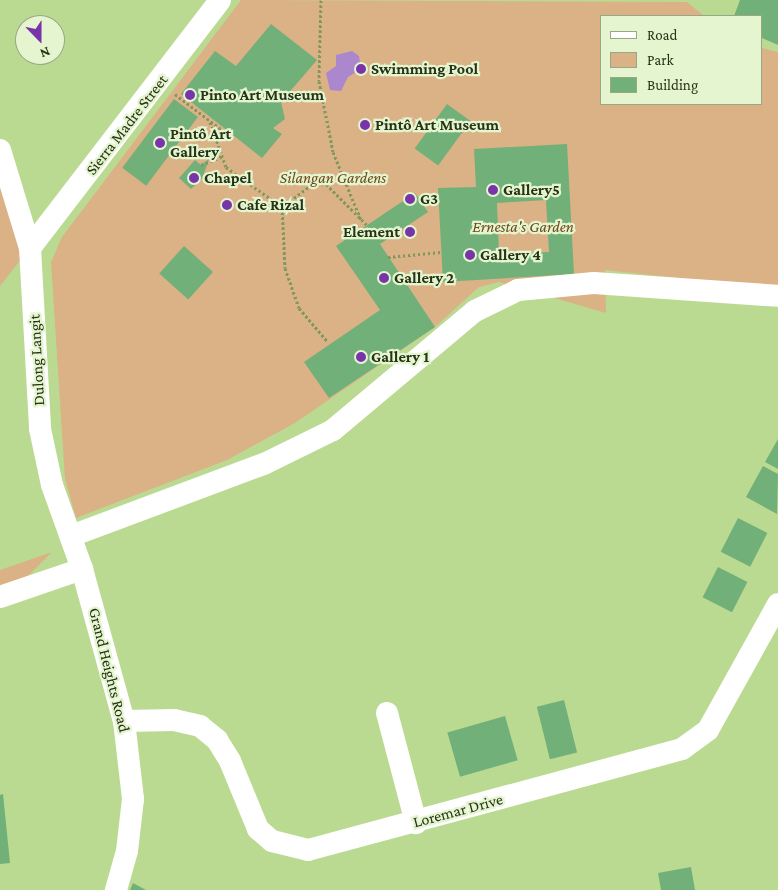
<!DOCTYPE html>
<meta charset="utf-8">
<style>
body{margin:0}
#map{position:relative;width:778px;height:890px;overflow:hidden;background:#bbda91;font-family:"Crimson Pro",serif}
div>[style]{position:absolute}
.green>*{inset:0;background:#dbb186}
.water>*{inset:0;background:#ab88cd}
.building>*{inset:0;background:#72b079;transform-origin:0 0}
.path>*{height:3px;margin-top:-1.5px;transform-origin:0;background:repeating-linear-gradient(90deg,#809860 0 2.5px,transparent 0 5px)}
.street>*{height:22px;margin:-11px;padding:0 11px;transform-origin:11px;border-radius:11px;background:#fff}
.dots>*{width:14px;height:14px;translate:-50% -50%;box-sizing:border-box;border:2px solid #e4f5d0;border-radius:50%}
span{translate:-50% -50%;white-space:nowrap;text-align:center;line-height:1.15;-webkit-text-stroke:4.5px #e4f5d0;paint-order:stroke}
.poi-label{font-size:16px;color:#273316;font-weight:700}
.left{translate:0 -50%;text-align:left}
.right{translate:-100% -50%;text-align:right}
.street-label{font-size:16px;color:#273316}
.park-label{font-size:16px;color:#6e4718;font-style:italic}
.legend{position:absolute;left:600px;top:15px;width:162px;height:90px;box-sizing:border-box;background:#e4f5d0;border:1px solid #98a786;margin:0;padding:6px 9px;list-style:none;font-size:15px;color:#273316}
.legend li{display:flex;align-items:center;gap:10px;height:25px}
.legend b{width:25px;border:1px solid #98a786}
.north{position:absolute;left:15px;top:15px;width:50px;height:50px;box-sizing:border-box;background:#e4f5d0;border:1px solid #98a786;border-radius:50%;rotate:158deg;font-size:14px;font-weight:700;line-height:20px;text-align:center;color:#273316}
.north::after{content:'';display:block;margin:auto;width:18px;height:22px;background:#7835a9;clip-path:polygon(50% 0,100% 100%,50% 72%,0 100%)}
</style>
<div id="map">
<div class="green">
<i style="clip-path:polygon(241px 0,687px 2px,704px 16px,602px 16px,602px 104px,762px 104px,762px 48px,778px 52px,778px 289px,605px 270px,606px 313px,499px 282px,479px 287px,435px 327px,295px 423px,227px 460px,76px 518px,65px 479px,51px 262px,62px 237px)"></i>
<i style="clip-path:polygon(0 150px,30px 248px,0 286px)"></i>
<i style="clip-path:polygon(52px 552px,11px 593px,0 598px,0 570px)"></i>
</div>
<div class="water">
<i style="clip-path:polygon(352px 51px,359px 56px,361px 69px,348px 77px,341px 91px,330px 90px,326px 73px,336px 66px,336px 55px)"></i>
</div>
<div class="building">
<i style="clip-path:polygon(740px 0,778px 0,778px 45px,762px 38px,762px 16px,734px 16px)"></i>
<i style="clip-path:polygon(271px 24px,317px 60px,281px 102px,285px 119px,273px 128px,282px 134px,262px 158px,181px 94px,215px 51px,236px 66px)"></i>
<i style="left:174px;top:99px;width:30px;height:86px;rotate:37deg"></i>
<i style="left:447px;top:104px;width:29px;height:55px;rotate:36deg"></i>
<i style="clip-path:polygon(evenodd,567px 144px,574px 274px,443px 282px,438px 188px,476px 187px,474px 149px,567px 144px,546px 200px,549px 252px,499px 254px,497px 203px,546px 200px)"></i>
<i style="clip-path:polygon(209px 159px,202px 179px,191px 189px,179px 178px,195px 160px,201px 165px)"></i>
<i style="clip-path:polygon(415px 193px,428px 212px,380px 244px,435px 327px,329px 398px,304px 362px,380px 310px,336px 246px)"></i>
<i style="left:184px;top:246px;width:39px;height:37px;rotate:42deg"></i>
<i style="clip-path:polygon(778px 439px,778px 469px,765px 462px)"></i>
<i style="clip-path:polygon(763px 466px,778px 474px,777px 514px,746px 497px)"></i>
<i style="left:738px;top:518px;width:33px;height:38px;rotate:27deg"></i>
<i style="left:718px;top:567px;width:33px;height:34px;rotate:27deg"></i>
<i style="left:564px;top:700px;width:54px;height:28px;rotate:76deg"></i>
<i style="left:505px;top:716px;width:46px;height:60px;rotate:74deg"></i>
<i style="clip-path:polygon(3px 794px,10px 863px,0 864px,0 795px)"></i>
<i style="clip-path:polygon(691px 867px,695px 890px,661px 890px,658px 873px)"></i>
<i style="clip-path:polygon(133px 883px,146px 890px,130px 890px)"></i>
</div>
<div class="path">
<i style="left:321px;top:0;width:81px;rotate:91.4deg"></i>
<i style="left:319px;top:81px;width:72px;rotate:78.8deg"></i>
<i style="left:333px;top:152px;width:74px;rotate:67.6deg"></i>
<i style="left:175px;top:94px;width:69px;rotate:37.4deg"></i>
<i style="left:210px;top:122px;width:48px;rotate:70.4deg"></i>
<i style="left:226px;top:167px;width:69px;rotate:35.5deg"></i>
<i style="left:282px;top:207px;width:61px;rotate:87.2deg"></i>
<i style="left:285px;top:268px;width:42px;rotate:70.7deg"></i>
<i style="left:299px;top:308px;width:43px;rotate:49.7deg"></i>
<i style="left:201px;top:165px;width:22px;rotate:-22deg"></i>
<i style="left:282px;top:207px;width:36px;rotate:-37deg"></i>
<i style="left:311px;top:185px;width:15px;rotate:-4deg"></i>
<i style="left:326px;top:184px;width:58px;rotate:45deg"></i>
<i style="left:388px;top:257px;width:53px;rotate:-5.4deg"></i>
</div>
<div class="street">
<i style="left:0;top:150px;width:102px;rotate:73deg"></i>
<i style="left:30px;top:248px;width:181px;rotate:86.8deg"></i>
<i style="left:40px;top:429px;width:57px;rotate:77.9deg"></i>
<i style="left:52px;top:485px;width:89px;rotate:70.3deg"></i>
<i style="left:82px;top:569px;width:158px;rotate:74.6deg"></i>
<i style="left:124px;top:721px;width:79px;rotate:83.4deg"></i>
<i style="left:133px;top:799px;width:52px;rotate:96.6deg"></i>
<i style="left:127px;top:851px;width:41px;rotate:105.8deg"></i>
<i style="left:30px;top:248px;width:312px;rotate:-52.5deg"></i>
<i style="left:71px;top:536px;width:206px;rotate:-20.5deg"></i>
<i style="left:264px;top:464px;width:77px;rotate:-26.2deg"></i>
<i style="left:333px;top:430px;width:185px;rotate:-40deg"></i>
<i style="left:475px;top:311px;width:48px;rotate:-26deg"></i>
<i style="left:518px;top:290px;width:76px;rotate:-5.3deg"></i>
<i style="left:594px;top:283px;width:184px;rotate:4deg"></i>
<i style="left:0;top:597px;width:87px;rotate:-18.9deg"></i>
<i style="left:387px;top:713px;width:114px;rotate:75.2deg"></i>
<i style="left:124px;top:721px;width:50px;rotate:-1.1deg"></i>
<i style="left:174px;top:720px;width:27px;rotate:13deg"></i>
<i style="left:200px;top:726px;width:22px;rotate:39deg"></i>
<i style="left:217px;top:740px;width:25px;rotate:58deg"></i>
<i style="left:230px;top:761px;width:74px;rotate:67.6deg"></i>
<i style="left:258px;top:829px;width:18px;rotate:41deg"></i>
<i style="left:272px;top:841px;width:37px;rotate:14deg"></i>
<i style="left:308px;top:850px;width:387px;rotate:-15.1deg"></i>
<i style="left:682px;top:749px;width:32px;rotate:-36deg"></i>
<i style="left:708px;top:730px;width:144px;rotate:-60.9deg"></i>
</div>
<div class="dots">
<i style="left:361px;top:69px;background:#7835a9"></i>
<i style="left:190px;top:95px;background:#7835a9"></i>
<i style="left:365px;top:125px;background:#7835a9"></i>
<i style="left:160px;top:143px;background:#7835a9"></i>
<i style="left:194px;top:178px;background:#7835a9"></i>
<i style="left:493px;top:190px;background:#7835a9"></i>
<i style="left:410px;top:199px;background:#7835a9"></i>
<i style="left:227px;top:205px;background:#7835a9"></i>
<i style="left:410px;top:232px;background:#7835a9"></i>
<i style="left:470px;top:255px;background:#7835a9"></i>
<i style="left:384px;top:278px;background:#7835a9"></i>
<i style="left:361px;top:357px;background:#7835a9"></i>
</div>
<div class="poi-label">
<span class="left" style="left:371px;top:69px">Swimming Pool</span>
<span class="left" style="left:200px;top:95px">Pinto Art Museum</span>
<span class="left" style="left:375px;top:125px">Pintô Art Museum</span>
<span class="left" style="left:170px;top:143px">Pintô Art<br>Gallery</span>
<span class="left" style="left:204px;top:178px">Chapel</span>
<span class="left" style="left:503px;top:190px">Gallery5</span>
<span class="left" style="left:420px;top:199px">G3</span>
<span class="left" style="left:237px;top:205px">Cafe Rizal</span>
<span class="right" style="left:400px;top:232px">Element</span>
<span class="left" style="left:480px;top:255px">Gallery 4</span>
<span class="left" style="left:394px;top:278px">Gallery 2</span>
<span class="left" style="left:371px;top:357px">Gallery 1</span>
</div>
<div class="street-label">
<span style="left:127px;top:125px;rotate:-52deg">Sierra Madre Street</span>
<span style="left:37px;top:360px;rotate:-93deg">Dulong Langit</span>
<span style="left:109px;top:670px;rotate:76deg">Grand Heights Road</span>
<span style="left:458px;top:811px;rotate:-15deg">Loremar Drive</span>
</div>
<div class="park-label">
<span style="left:333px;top:178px">Silangan Gardens</span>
<span style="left:523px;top:227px">Ernesta's Garden</span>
</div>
<ul class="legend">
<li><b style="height:6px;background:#fff"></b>Road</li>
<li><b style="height:14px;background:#dbb186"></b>Park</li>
<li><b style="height:14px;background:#72b079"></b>Building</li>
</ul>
<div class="north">N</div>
</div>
